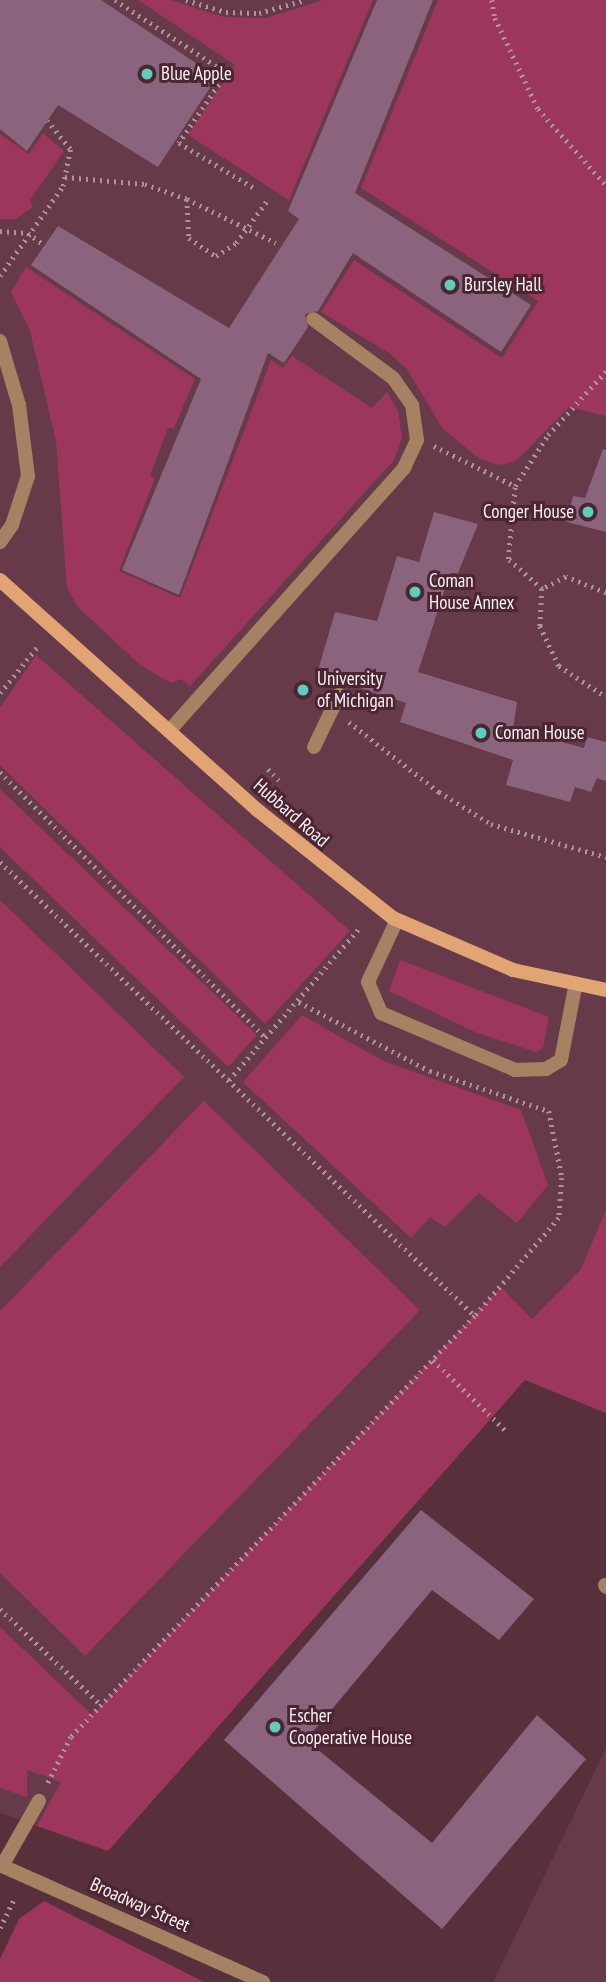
<!DOCTYPE html>
<style>
body{margin:0}
#map{position:relative;width:606px;height:1982px;overflow:hidden;background:#57303c;font-family:"PT Sans Narrow",sans-serif}
div>[style]{position:absolute}
.built>*{inset:0;background:#663a48}
.green>*{inset:0;background:#9d365d}
.building>*{inset:0;background:#89647c}
.path>*{height:4.5px;margin-top:-2.25px;transform-origin:0;background:repeating-linear-gradient(90deg,#ac949b 0 2px,transparent 0 7px)}
.lane>*{height:14px;margin:-7px;padding:0 7px;transform-origin:7px;border-radius:7px;background:#a68162}
.street>*{height:14px;margin:-7px;padding:0 7px;transform-origin:7px;border-radius:7px;background:#a68162}
.secondary>*{height:14px;margin:-7px;padding:0 7px;transform-origin:7px;border-radius:7px;background:#e1a574}
.dots>*{width:19px;height:19px;translate:-50% -50%;box-sizing:border-box;border:4px solid #4b2632;border-radius:50%}
span{translate:-50% -50%;white-space:nowrap;text-align:center;line-height:1.15;-webkit-text-stroke:6px #4b2632;paint-order:stroke}
.poi-label{font-size:19px;color:#fcf1f4}
.left{translate:0 -50%;text-align:left}
.right{translate:-100% -50%;text-align:right}
.street-label{font-size:19px;color:#fcf1f4}
</style>
<div id="map">
<div class="built">
<i style="clip-path:polygon(0 0,606px 0,606px 1413px,525px 1380px,108px 1851px,0 1813px)"></i>
<i style="clip-path:polygon(606px 1748px,606px 1982px,493px 1982px)"></i>
</div>
<div class="green">
<i style="clip-path:polygon(138px 0,171px 0,224px 17px,266px 18px,323px 0,373px 0,289px 200px,188px 135px,235px 65px)"></i>
<i style="clip-path:polygon(438px 0,606px 0,606px 416px,569px 407px,516px 461px,499px 465px,480px 459px,443px 429px,407px 369px,389px 353px,321px 312px,354px 260px,502px 358px,538px 301px,361px 188px)"></i>
<i style="clip-path:polygon(43px 133px,64px 151px,30px 200px,33px 207px,15px 219px,0 219px,0 134px,29px 154px)"></i>
<i style="clip-path:polygon(26px 267px,195px 379px,174px 428px,168px 428px,150px 476px,155px 478px,119px 571px,180px 598px,271px 360px,283px 368px,292px 356px,372px 408px,387px 392px,398px 411px,402px 438px,394px 460px,190px 686px,181px 679px,171px 683px,140px 665px,78px 607px,67px 588px,56px 441px,30px 331px,11px 292px)"></i>
<i style="clip-path:polygon(36px 655px,350px 931px,265px 1024px,0 765px,0 708px)"></i>
<i style="clip-path:polygon(0 789px,257px 1035px,228px 1067px,0 847px)"></i>
<i style="clip-path:polygon(0 900px,184px 1077px,0 1267px)"></i>
<i style="clip-path:polygon(400px 960px,549px 1017px,543px 1048px,536px 1052px,475px 1032px,389px 991px)"></i>
<i style="clip-path:polygon(302px 1015px,383px 1061px,521px 1110px,548px 1185px,517px 1223px,479px 1193px,445px 1227px,430px 1217px,411px 1238px,243px 1082px)"></i>
<i style="clip-path:polygon(204px 1101px,420px 1310px,85px 1656px,0 1573px,0 1311px)"></i>
<i style="clip-path:polygon(606px 1210px,606px 1413px,525px 1380px,108px 1851px,37px 1826px,61px 1782px,27px 1770px,27px 1797px,0 1788px,0 1627px,92px 1715px,501px 1287px,532px 1319px,581px 1269px)"></i>
<i style="clip-path:polygon(44px 1901px,204px 1982px,0 1982px,0 1959px,19px 1919px)"></i>
</div>
<div class="building">
<i style="clip-path:polygon(0 0,101px 0,217px 77px,158px 167px,58px 105px,27px 151px,0 129px)"></i>
<i style="clip-path:polygon(377px 0,433px 0,355px 193px,531px 305px,501px 352px,353px 253px,318px 311px,305px 314px,308px 327px,284px 363px,268px 353px,179px 595px,122px 570px,201px 379px,31px 265px,58px 226px,229px 328px,299px 219px,288px 211px)"></i>
<i style="clip-path:polygon(603px 449px,606px 450px,606px 532px,567px 522px,573px 496px,585px 498px)"></i>
<i style="clip-path:polygon(434px 512px,478px 524px,458px 573px,450px 573px,418px 672px,517px 702px,513px 729px,584px 748px,587px 737px,606px 742px,606px 781px,597px 778px,591px 792px,575px 787px,570px 802px,506px 785px,513px 760px,400px 722px,406px 703px,317px 674px,335px 612px,377px 621px,397px 556px,419px 562px)"></i>
<i style="clip-path:polygon(421px 1510px,534px 1599px,499px 1640px,432px 1590px,306px 1740px,432px 1843px,537px 1715px,586px 1759px,442px 1929px,224px 1740px)"></i>
</div>
<div class="path">
<i style="left:115px;top:0;width:134px;rotate:33.1deg"></i>
<i style="left:227px;top:73px;width:85px;rotate:124.4deg"></i>
<i style="left:179px;top:143px;width:90px;rotate:30.9deg"></i>
<i style="left:186px;top:0;width:42px;rotate:16.7deg"></i>
<i style="left:226px;top:12px;width:33px;rotate:2deg"></i>
<i style="left:259px;top:13px;width:48px;rotate:-15.8deg"></i>
<i style="left:492px;top:0;width:18px;rotate:81deg"></i>
<i style="left:495px;top:18px;width:101px;rotate:64.7deg"></i>
<i style="left:538px;top:109px;width:102px;rotate:48.2deg"></i>
<i style="left:65px;top:177px;width:80px;rotate:5deg"></i>
<i style="left:145px;top:184px;width:45px;rotate:19.7deg"></i>
<i style="left:187px;top:199px;width:39px;rotate:87deg"></i>
<i style="left:189px;top:238px;width:32px;rotate:34deg"></i>
<i style="left:216px;top:256px;width:24px;rotate:-33deg"></i>
<i style="left:236px;top:243px;width:56px;rotate:-53.7deg"></i>
<i style="left:187px;top:199px;width:99px;rotate:26.3deg"></i>
<i style="left:0;top:231px;width:28px;rotate:4deg"></i>
<i style="left:28px;top:233px;width:21px;rotate:37deg"></i>
<i style="left:0;top:276px;width:110px;rotate:-55deg"></i>
<i style="left:63px;top:186px;width:38px;rotate:-79deg"></i>
<i style="left:70px;top:149px;width:36px;rotate:-129deg"></i>
<i style="left:434px;top:446px;width:90px;rotate:26.3deg"></i>
<i style="left:542px;top:589px;width:45px;rotate:-138.6deg"></i>
<i style="left:508px;top:559px;width:73px;rotate:-84.5deg"></i>
<i style="left:515px;top:486px;width:61px;rotate:-57.1deg"></i>
<i style="left:548px;top:435px;width:86px;rotate:-47.8deg"></i>
<i style="left:606px;top:593px;width:43px;rotate:-158.2deg"></i>
<i style="left:566px;top:577px;width:27px;rotate:153deg"></i>
<i style="left:542px;top:589px;width:37px;rotate:93deg"></i>
<i style="left:540px;top:626px;width:44px;rotate:64.6deg"></i>
<i style="left:559px;top:666px;width:56px;rotate:33.4deg"></i>
<i style="left:0;top:693px;width:60px;rotate:-51deg"></i>
<i style="left:349px;top:722px;width:114px;rotate:37.9deg"></i>
<i style="left:439px;top:792px;width:61px;rotate:31.6deg"></i>
<i style="left:491px;top:824px;width:120px;rotate:16deg"></i>
<i style="left:268px;top:769px;width:18px;rotate:45deg"></i>
<i style="left:0;top:772px;width:376px;rotate:45deg"></i>
<i style="left:0;top:862px;width:657px;rotate:43.71deg"></i>
<i style="left:475px;top:1316px;width:583px;rotate:133.82deg"></i>
<i style="left:71px;top:1737px;width:54px;rotate:116.6deg"></i>
<i style="left:299px;top:1002px;width:148px;rotate:27.8deg"></i>
<i style="left:430px;top:1071px;width:126px;rotate:18.6deg"></i>
<i style="left:549px;top:1111px;width:68px;rotate:79deg"></i>
<i style="left:562px;top:1178px;width:40px;rotate:94.3deg"></i>
<i style="left:559px;top:1218px;width:129px;rotate:130.6deg"></i>
<i style="left:229px;top:1080px;width:201px;rotate:-49.4deg"></i>
<i style="left:433px;top:1360px;width:102px;rotate:44.2deg"></i>
<i style="left:0;top:1609px;width:139px;rotate:43.5deg"></i>
<i style="left:0;top:1928px;width:30px;rotate:-64deg"></i>
</div>
<div class="lane">
<i style="left:0;top:341px;width:67px;rotate:73.5deg"></i>
<i style="left:19px;top:405px;width:72px;rotate:82.8deg"></i>
<i style="left:28px;top:476px;width:52px;rotate:108.1deg"></i>
<i style="left:12px;top:525px;width:21px;rotate:125deg"></i>
<i style="left:169px;top:731px;width:353px;rotate:-48.2deg"></i>
<i style="left:404px;top:468px;width:31px;rotate:-65deg"></i>
<i style="left:417px;top:440px;width:35px;rotate:-98deg"></i>
<i style="left:412px;top:405px;width:33px;rotate:-125deg"></i>
<i style="left:393px;top:378px;width:99px;rotate:-143.6deg"></i>
<i style="left:314px;top:747px;width:58px;rotate:-64.3deg"></i>
<i style="left:397px;top:920px;width:68px;rotate:115.1deg"></i>
<i style="left:368px;top:982px;width:34px;rotate:67deg"></i>
<i style="left:381px;top:1013px;width:146px;rotate:23deg"></i>
<i style="left:515px;top:1070px;width:31px;rotate:-2deg"></i>
<i style="left:546px;top:1069px;width:17px;rotate:-31deg"></i>
<i style="left:561px;top:1060px;width:74px;rotate:-79.1deg"></i>
<i style="left:2px;top:1866px;width:75px;rotate:-60.4deg"></i>
</div>
<div class="street">
<i style="left:605px;top:1585px;width:2px;rotate:63deg"></i>
<i style="left:0;top:1865px;width:288px;rotate:24deg"></i>
</div>
<div class="secondary">
<i style="left:0;top:580px;width:343px;rotate:41.8deg"></i>
<i style="left:256px;top:809px;width:175px;rotate:38.5deg"></i>
<i style="left:393px;top:918px;width:131px;rotate:23.4deg"></i>
<i style="left:513px;top:970px;width:95px;rotate:12.1deg"></i>
</div>
<div class="dots">
<i style="left:147px;top:74px;background:#5cceba"></i>
<i style="left:450px;top:285px;background:#5cceba"></i>
<i style="left:588px;top:512px;background:#5cceba"></i>
<i style="left:415px;top:592px;background:#5cceba"></i>
<i style="left:303px;top:690px;background:#5cceba"></i>
<i style="left:481px;top:733px;background:#5cceba"></i>
<i style="left:275px;top:1727px;background:#5cceba"></i>
</div>
<div class="poi-label">
<span class="left" style="left:161px;top:74px">Blue Apple</span>
<span class="left" style="left:464px;top:285px">Bursley Hall</span>
<span class="right" style="left:574px;top:512px">Conger House</span>
<span class="left" style="left:429px;top:592px">Coman<br>House Annex</span>
<span class="left" style="left:317px;top:690px">University<br>of Michigan</span>
<span class="left" style="left:495px;top:733px">Coman House</span>
<span class="left" style="left:289px;top:1727px">Escher<br>Cooperative House</span>
</div>
<div class="street-label">
<span style="left:291px;top:813px;rotate:41deg">Hubbard Road</span>
<span style="left:140px;top:1905px;rotate:24deg">Broadway Street</span>
</div>
</div>
